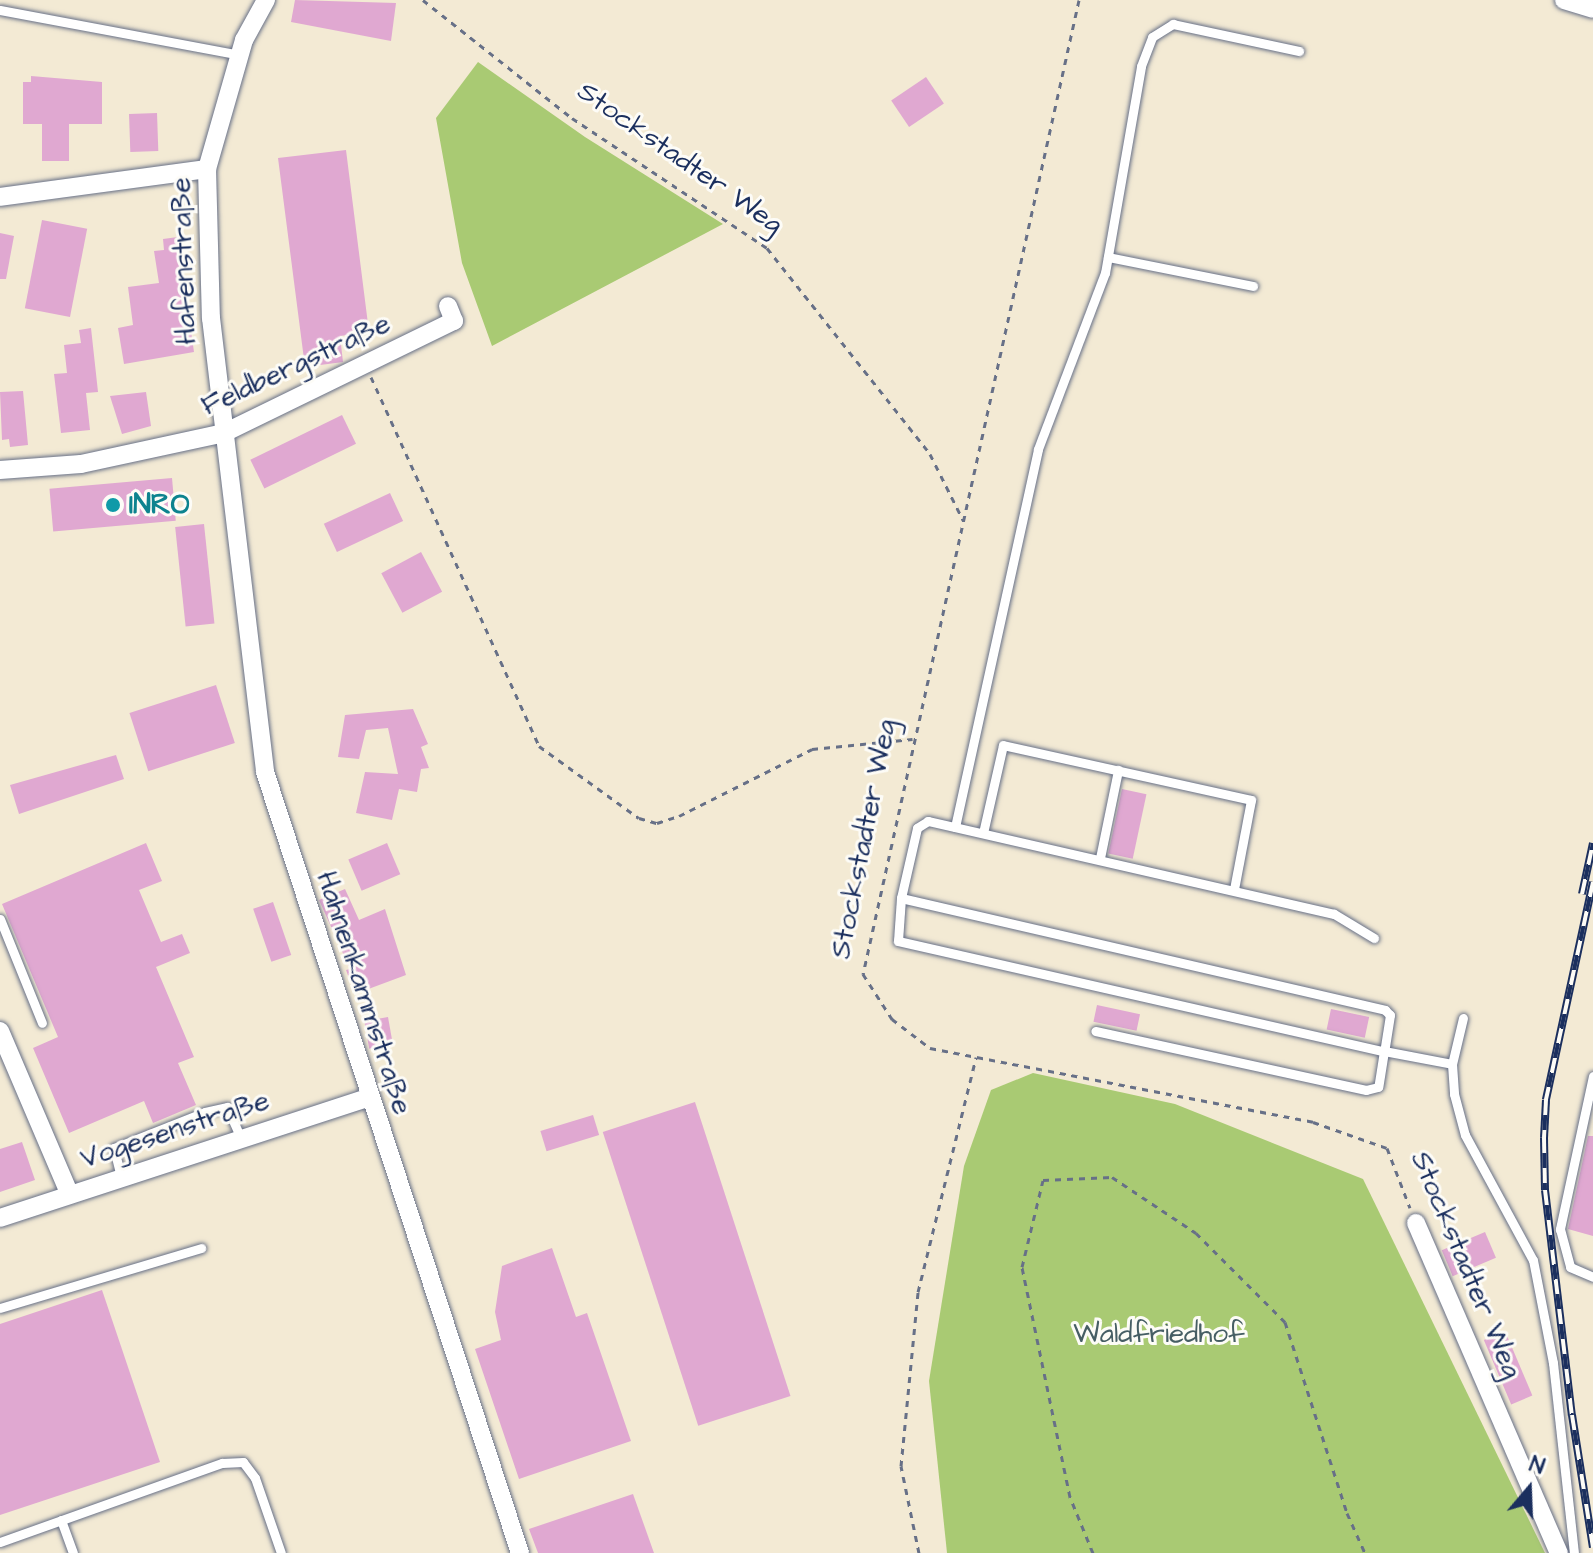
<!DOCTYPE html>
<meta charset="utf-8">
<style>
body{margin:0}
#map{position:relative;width:1593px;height:1553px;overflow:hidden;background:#f3ead4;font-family:"Architects Daughter",sans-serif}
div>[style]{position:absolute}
.green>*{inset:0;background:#a9ca73}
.building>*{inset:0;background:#e0a8d1;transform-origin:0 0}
.path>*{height:3px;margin-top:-1.5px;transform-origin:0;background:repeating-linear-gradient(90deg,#677087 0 6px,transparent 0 12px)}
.roads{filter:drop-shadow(0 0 2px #677087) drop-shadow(0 0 2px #677087)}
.lane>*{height:9px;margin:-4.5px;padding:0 4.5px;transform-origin:4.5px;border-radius:4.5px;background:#fff}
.street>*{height:18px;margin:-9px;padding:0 9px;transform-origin:9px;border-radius:9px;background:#fff}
.rail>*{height:8px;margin-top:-4px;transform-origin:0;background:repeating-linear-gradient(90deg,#fdfcf7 0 15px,#1b2f5e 0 30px);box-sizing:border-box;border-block:2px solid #1b2f5e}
.dots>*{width:22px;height:22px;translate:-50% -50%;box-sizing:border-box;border:4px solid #fdfcf7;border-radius:50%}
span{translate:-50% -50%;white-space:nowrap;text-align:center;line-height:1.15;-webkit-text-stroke:6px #fdfcf7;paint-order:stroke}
.street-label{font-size:28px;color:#1b2f5e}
.culture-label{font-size:28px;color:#0d838f;font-weight:700}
.left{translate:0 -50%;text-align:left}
.park-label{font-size:28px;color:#465e64}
.north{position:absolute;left:1489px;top:1449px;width:80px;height:80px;-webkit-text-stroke:6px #fdfcf7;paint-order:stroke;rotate:19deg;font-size:22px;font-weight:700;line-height:32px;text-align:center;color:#1b2f5e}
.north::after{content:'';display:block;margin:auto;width:28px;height:36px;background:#1b2f5e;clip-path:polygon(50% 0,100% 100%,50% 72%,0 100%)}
</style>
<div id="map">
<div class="green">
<i style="clip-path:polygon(478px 62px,585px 137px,723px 224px,492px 346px,462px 263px,436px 118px)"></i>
<i style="clip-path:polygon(1033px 1073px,1175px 1104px,1363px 1179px,1545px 1553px,947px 1553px,929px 1381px,964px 1166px,991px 1090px)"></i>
</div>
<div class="building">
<i style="clip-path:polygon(295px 0,396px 3px,391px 41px,291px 22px)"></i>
<i style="clip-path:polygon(31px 76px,102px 82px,102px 124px,69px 124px,69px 161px,42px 161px,42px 124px,23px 124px,23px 82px,31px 82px)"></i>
<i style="left:926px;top:77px;width:32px;height:42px;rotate:56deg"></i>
<i style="left:157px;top:113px;width:38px;height:28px;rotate:88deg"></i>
<i style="clip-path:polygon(346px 150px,369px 332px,340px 336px,343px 362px,305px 367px,278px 158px)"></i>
<i style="left:42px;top:220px;width:46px;height:90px;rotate:11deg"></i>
<i style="clip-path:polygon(0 233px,14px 236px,6px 279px,0 279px)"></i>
<i style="clip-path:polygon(178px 237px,194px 352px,124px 364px,118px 328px,133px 325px,128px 287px,159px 283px,154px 251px,164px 250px,163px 239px)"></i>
<i style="clip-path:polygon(91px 328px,98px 392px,86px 393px,90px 430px,61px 433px,54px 374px,67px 373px,64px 345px,81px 343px,79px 330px)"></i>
<i style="clip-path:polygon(23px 391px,28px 445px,10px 447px,9px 439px,2px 440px,0 392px)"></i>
<i style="clip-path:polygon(146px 392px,151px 426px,122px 434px,110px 396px)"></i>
<i style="left:342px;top:415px;width:32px;height:102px;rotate:64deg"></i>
<i style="left:172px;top:478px;width:43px;height:123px;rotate:85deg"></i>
<i style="left:390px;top:493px;width:31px;height:73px;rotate:65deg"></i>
<i style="left:204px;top:524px;width:100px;height:29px;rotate:84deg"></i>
<i style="left:421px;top:552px;width:45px;height:45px;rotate:62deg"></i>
<i style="left:216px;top:685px;width:61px;height:91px;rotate:72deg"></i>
<i style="clip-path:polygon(413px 709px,428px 744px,421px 747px,429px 768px,421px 769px,417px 792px,399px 789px,392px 820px,356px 813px,365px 772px,398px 774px,388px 728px,366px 730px,359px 759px,338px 757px,345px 715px)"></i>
<i style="clip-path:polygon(116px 755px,124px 779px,19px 814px,10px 785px)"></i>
<i style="left:1122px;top:789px;width:25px;height:66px;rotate:12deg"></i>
<i style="clip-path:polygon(146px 843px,162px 881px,139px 890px,161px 942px,182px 934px,190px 953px,156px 967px,194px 1057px,178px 1063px,196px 1105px,153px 1123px,144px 1101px,69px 1133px,33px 1048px,58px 1037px,2px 904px)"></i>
<i style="left:387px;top:843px;width:34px;height:42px;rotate:67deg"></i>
<i style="clip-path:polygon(345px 889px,359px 920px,385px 909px,406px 975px,355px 994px,346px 970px,350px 969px,319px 900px)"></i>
<i style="left:273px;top:902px;width:56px;height:21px;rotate:71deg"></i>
<i style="left:1097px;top:1005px;width:44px;height:17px;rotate:12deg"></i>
<i style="left:1331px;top:1009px;width:39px;height:21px;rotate:12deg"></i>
<i style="left:388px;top:1017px;width:28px;height:24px;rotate:80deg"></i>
<i style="left:695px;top:1102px;width:309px;height:97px;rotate:72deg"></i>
<i style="left:593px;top:1115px;width:21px;height:55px;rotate:73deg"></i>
<i style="clip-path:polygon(1588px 1136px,1593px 1136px,1593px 1236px,1568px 1229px)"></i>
<i style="clip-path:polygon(22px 1142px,35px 1180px,0 1192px,0 1149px)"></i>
<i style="left:1485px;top:1232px;width:28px;height:47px;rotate:67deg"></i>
<i style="clip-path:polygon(552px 1248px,576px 1317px,587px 1313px,631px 1441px,519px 1479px,475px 1349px,501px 1340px,495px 1312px,502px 1266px)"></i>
<i style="clip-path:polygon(102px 1290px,160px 1462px,0 1515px,0 1324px)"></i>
<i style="left:1505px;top:1331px;width:70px;height:23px;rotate:67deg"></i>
<i style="clip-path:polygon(633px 1494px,654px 1553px,538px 1553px,529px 1529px)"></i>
</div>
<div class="path">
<i style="left:423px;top:0;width:190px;rotate:38.4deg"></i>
<i style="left:572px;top:118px;width:234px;rotate:33.7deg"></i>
<i style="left:767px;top:248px;width:263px;rotate:51.6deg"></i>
<i style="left:930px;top:454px;width:74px;rotate:63.4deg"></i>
<i style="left:1079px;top:0;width:998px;rotate:102.5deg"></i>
<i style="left:863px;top:974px;width:54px;rotate:57.2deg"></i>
<i style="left:892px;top:1019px;width:48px;rotate:37.3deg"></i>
<i style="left:930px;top:1048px;width:390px;rotate:10.9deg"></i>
<i style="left:1313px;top:1122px;width:78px;rotate:19.4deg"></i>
<i style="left:1387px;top:1148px;width:64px;rotate:69deg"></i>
<i style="left:371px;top:377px;width:405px;rotate:65.5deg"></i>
<i style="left:539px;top:746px;width:123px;rotate:35.8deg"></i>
<i style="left:639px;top:818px;width:19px;rotate:16deg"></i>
<i style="left:657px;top:823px;width:23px;rotate:-18deg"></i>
<i style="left:679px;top:816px;width:149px;rotate:-26.7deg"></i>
<i style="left:812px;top:749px;width:101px;rotate:-5.7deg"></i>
<i style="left:919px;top:1553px;width:89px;rotate:-101.7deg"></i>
<i style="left:901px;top:1466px;width:175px;rotate:-84.4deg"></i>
<i style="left:918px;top:1292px;width:242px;rotate:-76.1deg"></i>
<i style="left:1093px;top:1553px;width:61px;rotate:-112.3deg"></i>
<i style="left:1070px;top:1497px;width:235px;rotate:-101.8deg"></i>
<i style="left:1022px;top:1267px;width:89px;rotate:-76.4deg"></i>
<i style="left:1043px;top:1180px;width:69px;rotate:-2.5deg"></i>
<i style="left:1112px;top:1177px;width:101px;rotate:33.7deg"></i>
<i style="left:1196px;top:1233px;width:126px;rotate:45deg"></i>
<i style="left:1285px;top:1322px;width:201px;rotate:72deg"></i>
<i style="left:1347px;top:1513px;width:44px;rotate:65.8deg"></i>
</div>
<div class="roads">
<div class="lane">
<i style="left:0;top:10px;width:244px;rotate:10.6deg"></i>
<i style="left:1108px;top:257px;width:148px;rotate:11.3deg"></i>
<i style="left:955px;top:827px;width:387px;rotate:-77.6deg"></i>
<i style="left:1038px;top:449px;width:188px;rotate:-69.2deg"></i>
<i style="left:1105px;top:273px;width:210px;rotate:-80.1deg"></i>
<i style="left:1141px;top:66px;width:31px;rotate:-69deg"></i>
<i style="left:1152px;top:37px;width:25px;rotate:-32deg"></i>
<i style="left:1173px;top:24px;width:129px;rotate:12.1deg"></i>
<i style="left:983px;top:833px;width:90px;rotate:-77.2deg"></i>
<i style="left:1003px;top:745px;width:254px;rotate:12.5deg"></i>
<i style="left:1251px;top:800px;width:91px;rotate:100.8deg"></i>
<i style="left:1100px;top:858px;width:90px;rotate:-78.4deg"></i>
<i style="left:901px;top:898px;width:43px;rotate:94deg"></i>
<i style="left:898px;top:941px;width:498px;rotate:12.8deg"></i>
<i style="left:1384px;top:1051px;width:36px;rotate:99deg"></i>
<i style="left:1378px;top:1087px;width:12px;rotate:166deg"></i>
<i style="left:1366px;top:1090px;width:277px;rotate:-167.7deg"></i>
<i style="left:0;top:919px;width:112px;rotate:68deg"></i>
<i style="left:1374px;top:938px;width:47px;rotate:-149deg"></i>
<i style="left:1334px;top:914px;width:417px;rotate:-167.1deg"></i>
<i style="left:928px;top:821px;width:13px;rotate:148deg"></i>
<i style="left:917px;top:828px;width:72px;rotate:102.9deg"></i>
<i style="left:901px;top:898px;width:497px;rotate:13deg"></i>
<i style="left:1385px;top:1010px;width:7px;rotate:45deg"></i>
<i style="left:1390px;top:1015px;width:36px;rotate:99deg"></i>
<i style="left:1384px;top:1051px;width:69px;rotate:10.8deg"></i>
<i style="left:1463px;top:1018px;width:47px;rotate:103.4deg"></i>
<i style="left:1452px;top:1064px;width:30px;rotate:86deg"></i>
<i style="left:1454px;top:1094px;width:42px;rotate:75deg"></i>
<i style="left:1465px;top:1135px;width:142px;rotate:61.5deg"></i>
<i style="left:1533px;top:1260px;width:105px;rotate:79deg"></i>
<i style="left:1553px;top:1363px;width:191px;rotate:83.7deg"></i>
<i style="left:1593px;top:1076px;width:157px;rotate:102.2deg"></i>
<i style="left:1560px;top:1229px;width:39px;rotate:75deg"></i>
<i style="left:1570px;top:1267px;width:25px;rotate:23deg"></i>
<i style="left:121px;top:1177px;width:30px;rotate:-104deg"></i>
<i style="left:114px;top:1148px;width:98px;rotate:-21.6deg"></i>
<i style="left:205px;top:1112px;width:23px;rotate:-13deg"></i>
<i style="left:227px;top:1107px;width:35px;rotate:66deg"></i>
<i style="left:0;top:1308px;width:210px;rotate:-16.6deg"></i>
<i style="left:61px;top:1520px;width:35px;rotate:70deg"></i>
<i style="left:0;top:1542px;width:236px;rotate:-19.6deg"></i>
<i style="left:222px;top:1463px;width:21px;rotate:-3deg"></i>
<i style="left:243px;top:1462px;width:20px;rotate:53deg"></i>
<i style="left:255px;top:1478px;width:79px;rotate:70.9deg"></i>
</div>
<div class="street">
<i style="left:266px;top:0;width:46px;rotate:118.8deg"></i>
<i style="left:244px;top:40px;width:134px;rotate:106deg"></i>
<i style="left:207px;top:169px;width:149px;rotate:88.5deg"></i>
<i style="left:211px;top:318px;width:457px;rotate:83.2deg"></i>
<i style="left:265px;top:772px;width:822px;rotate:71.92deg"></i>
<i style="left:1564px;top:0;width:30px;rotate:17deg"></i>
<i style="left:0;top:197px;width:209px;rotate:-7.7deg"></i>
<i style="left:0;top:470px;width:81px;rotate:-4.2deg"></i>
<i style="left:81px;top:464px;width:146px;rotate:-12.2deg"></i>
<i style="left:224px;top:433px;width:256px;rotate:-26deg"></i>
<i style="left:454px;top:321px;width:16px;rotate:-112deg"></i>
<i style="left:0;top:1031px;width:176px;rotate:66.9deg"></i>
<i style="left:0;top:1218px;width:387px;rotate:-18.1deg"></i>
<i style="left:1416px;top:1223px;width:360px;rotate:66.6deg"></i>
</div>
</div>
<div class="rail">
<i style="left:1593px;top:882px;width:223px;rotate:102.2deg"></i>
<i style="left:1546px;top:1100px;width:38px;rotate:93deg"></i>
<i style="left:1544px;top:1138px;width:52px;rotate:88.9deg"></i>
<i style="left:1545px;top:1190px;width:227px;rotate:83.2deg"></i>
<i style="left:1572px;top:1415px;width:134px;rotate:81deg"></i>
<i style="left:1582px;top:894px;width:52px;rotate:-77.8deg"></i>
</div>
<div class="dots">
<i style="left:113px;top:505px;background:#0f9aa8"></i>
</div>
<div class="street-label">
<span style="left:680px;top:158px;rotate:35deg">Stockstadter Weg</span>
<span style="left:184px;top:261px;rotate:-92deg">Hafenstraße</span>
<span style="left:296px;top:365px;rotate:-25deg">Feldbergstraße</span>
<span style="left:864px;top:839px;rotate:-79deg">Stockstadter Weg</span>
<span style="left:364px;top:993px;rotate:72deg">Hahnenkammstraße</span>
<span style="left:175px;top:1130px;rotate:-18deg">Vogesenstraße</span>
<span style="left:1466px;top:1265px;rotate:67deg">Stockstadter Weg</span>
</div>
<div class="culture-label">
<span class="left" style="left:129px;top:505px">INRO</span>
</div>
<div class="park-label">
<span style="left:1159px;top:1334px">Waldfriedhof</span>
</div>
<div class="north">N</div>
</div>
